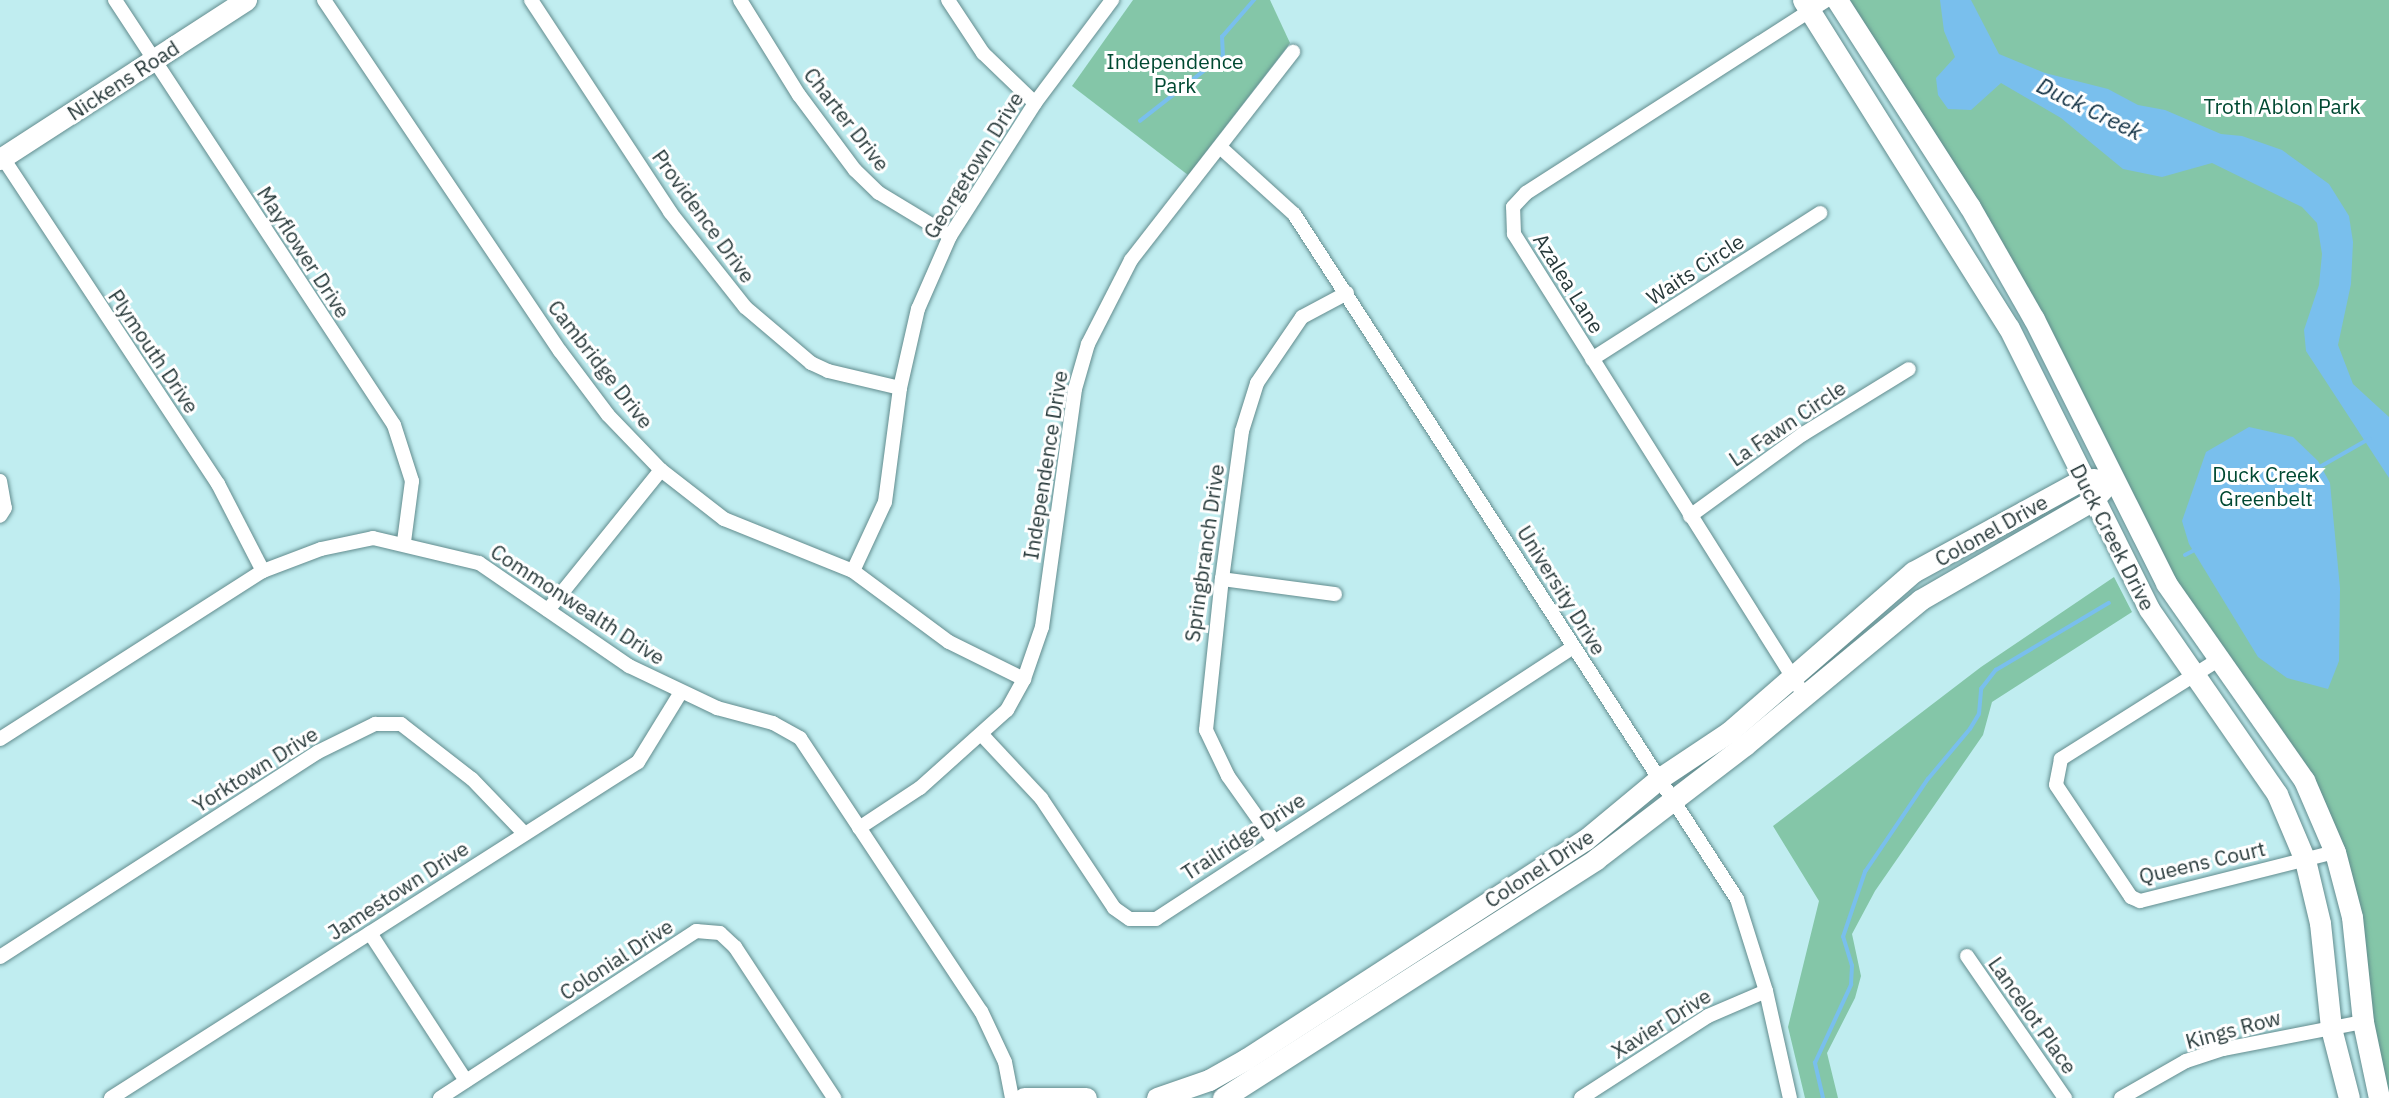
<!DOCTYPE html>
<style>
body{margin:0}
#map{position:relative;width:2389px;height:1098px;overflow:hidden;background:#c0edf0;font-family:"IBM Plex Sans",sans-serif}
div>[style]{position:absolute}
.green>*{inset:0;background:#84c6a8}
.water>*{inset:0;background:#79bfed}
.stream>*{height:3.5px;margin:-1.75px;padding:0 1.75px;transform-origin:1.75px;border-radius:1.75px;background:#79bfed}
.roads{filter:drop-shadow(0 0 2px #628c8e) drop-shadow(0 0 2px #628c8e)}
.street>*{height:14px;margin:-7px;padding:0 7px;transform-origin:7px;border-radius:7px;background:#fff}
.secondary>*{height:21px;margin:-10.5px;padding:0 10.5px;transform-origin:10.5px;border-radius:10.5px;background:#fff}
span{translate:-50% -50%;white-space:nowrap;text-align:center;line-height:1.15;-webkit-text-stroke:6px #fff;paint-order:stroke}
.park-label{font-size:21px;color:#004932}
.street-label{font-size:21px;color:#27393a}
.water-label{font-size:23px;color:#113144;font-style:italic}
</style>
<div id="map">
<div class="green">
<i style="clip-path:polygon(1133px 0,1270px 0,1290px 43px,1188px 175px,1072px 86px)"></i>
<i style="clip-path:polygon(1850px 0,2389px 0,2389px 1098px,2337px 850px,2175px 579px,1939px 141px)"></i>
<i style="clip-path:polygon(2114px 577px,2132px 612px,1992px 702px,1983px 735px,1875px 891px,1852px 934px,1861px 976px,1855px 998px,1827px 1053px,1838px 1098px,1805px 1098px,1788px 1027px,1819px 901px,1773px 826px,1981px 667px)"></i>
</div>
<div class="water">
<i style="clip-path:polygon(1940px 0,1971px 0,1999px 54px,2045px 73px,2108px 89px,2138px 105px,2165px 110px,2221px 134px,2242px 136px,2282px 150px,2329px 184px,2349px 216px,2353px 242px,2351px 284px,2338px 345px,2353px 384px,2389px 417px,2389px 478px,2306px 351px,2304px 330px,2319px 285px,2322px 254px,2317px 223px,2302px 207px,2212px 163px,2162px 177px,2123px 169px,2061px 118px,2001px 83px,1971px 110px,1948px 109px,1938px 95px,1936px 78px,1955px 57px,1944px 31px)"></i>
<i style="clip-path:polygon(2249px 427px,2293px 437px,2318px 461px,2330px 483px,2340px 588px,2339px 661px,2328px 689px,2287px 678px,2258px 657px,2189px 544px,2182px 521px,2206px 452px)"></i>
</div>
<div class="stream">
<i style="left:1140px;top:121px;width:105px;rotate:-38.1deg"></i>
<i style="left:1223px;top:56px;width:19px;rotate:-93deg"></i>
<i style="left:1222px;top:37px;width:49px;rotate:-49.1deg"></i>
<i style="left:2318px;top:468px;width:59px;rotate:-29.6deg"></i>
<i style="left:2185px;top:555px;width:11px;rotate:-27deg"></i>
<i style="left:1823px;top:1098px;width:36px;rotate:-103deg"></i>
<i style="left:1815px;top:1063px;width:86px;rotate:-65.2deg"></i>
<i style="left:1851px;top:985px;width:19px;rotate:-87deg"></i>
<i style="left:1852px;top:966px;width:30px;rotate:-107deg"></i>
<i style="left:1843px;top:937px;width:69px;rotate:-71.3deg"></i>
<i style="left:1865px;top:872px;width:112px;rotate:-55.9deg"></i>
<i style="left:1928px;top:779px;width:65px;rotate:-50deg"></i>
<i style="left:1970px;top:729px;width:17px;rotate:-59deg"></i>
<i style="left:1979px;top:714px;width:25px;rotate:-85deg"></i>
<i style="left:1981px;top:689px;width:24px;rotate:-52deg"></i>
<i style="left:1996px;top:670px;width:131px;rotate:-30.7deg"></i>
</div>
<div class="roads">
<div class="street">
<i style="left:115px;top:0;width:508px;rotate:56.72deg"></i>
<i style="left:394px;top:425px;width:59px;rotate:72.2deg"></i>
<i style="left:412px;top:481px;width:62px;rotate:97.5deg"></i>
<i style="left:324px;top:0;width:423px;rotate:56.1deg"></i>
<i style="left:560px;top:351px;width:80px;rotate:53.1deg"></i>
<i style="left:608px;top:415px;width:76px;rotate:46.1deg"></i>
<i style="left:661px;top:470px;width:80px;rotate:37.9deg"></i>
<i style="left:724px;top:519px;width:139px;rotate:22deg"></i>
<i style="left:853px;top:571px;width:119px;rotate:36.5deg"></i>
<i style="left:949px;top:642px;width:84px;rotate:26.3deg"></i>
<i style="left:531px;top:0;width:254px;rotate:56.7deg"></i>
<i style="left:670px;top:212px;width:121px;rotate:51.7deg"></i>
<i style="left:745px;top:307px;width:87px;rotate:40.3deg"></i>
<i style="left:811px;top:363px;width:19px;rotate:25deg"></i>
<i style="left:828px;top:371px;width:74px;rotate:13.3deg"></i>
<i style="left:740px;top:0;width:112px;rotate:58.2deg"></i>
<i style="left:799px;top:95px;width:94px;rotate:53.3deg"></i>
<i style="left:855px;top:170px;width:33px;rotate:44deg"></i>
<i style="left:879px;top:193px;width:83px;rotate:31.2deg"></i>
<i style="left:948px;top:0;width:64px;rotate:56.6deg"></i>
<i style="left:983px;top:53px;width:72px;rotate:43.9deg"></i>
<i style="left:1220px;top:147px;width:100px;rotate:42.2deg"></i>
<i style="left:1294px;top:214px;width:816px;rotate:57.11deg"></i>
<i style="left:1737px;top:899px;width:96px;rotate:72.5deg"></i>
<i style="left:1766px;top:991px;width:110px;rotate:77.4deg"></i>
<i style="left:3px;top:158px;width:391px;rotate:56.6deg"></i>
<i style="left:218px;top:484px;width:98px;rotate:62.7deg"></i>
<i style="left:1592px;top:359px;width:271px;rotate:-32.6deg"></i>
<i style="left:0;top:481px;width:27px;rotate:80deg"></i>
<i style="left:5px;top:508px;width:9px;rotate:122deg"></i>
<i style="left:1690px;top:516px;width:140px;rotate:-36deg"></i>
<i style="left:1803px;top:434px;width:124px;rotate:-31.5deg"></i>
<i style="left:853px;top:571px;width:76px;rotate:-65.1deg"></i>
<i style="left:885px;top:502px;width:115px;rotate:-82.5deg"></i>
<i style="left:900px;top:388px;width:81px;rotate:-77.2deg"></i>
<i style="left:918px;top:309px;width:80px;rotate:-66.3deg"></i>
<i style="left:950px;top:236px;width:158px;rotate:-57.4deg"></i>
<i style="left:1035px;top:103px;width:129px;rotate:-53.2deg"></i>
<i style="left:1222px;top:579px;width:114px;rotate:7.6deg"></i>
<i style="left:548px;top:610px;width:180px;rotate:-51.1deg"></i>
<i style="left:2218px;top:660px;width:186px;rotate:147.8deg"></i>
<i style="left:2061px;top:759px;width:26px;rotate:101deg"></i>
<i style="left:2056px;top:785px;width:135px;rotate:56.2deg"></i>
<i style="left:2131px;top:897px;width:10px;rotate:24deg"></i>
<i style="left:2140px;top:901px;width:201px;rotate:-14.1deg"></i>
<i style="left:1804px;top:695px;width:545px;rotate:-122.17deg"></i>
<i style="left:1514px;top:234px;width:27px;rotate:-92deg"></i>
<i style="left:1513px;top:207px;width:19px;rotate:-47deg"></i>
<i style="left:1526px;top:193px;width:358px;rotate:-32.7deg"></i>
<i style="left:983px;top:736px;width:85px;rotate:46.9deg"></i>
<i style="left:1041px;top:798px;width:132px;rotate:56.4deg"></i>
<i style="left:1114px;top:908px;width:19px;rotate:35deg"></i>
<i style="left:1130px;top:919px;width:26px"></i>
<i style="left:1156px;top:919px;width:498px;rotate:-33.1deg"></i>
<i style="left:0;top:739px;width:312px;rotate:-32.6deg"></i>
<i style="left:263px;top:571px;width:62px;rotate:-20.8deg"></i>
<i style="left:321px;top:549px;width:53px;rotate:-11.9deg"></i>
<i style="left:373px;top:538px;width:109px;rotate:13.3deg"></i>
<i style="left:479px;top:563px;width:182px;rotate:34.5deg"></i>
<i style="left:629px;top:666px;width:98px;rotate:25.5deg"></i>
<i style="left:717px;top:708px;width:58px;rotate:15deg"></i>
<i style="left:773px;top:723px;width:31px;rotate:29deg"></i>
<i style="left:800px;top:738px;width:328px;rotate:56.5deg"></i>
<i style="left:981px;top:1011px;width:56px;rotate:64.8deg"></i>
<i style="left:1005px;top:1062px;width:37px;rotate:79deg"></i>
<i style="left:859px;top:828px;width:73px;rotate:-33.3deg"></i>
<i style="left:920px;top:788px;width:117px;rotate:-41.9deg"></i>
<i style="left:1007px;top:710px;width:35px;rotate:-61deg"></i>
<i style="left:1024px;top:679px;width:55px;rotate:-70.9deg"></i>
<i style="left:1042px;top:627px;width:240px;rotate:-82.1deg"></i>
<i style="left:1075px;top:389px;width:47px;rotate:-73.9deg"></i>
<i style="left:1088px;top:344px;width:94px;rotate:-62.9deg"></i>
<i style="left:1131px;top:260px;width:264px;rotate:-52.1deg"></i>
<i style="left:1274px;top:841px;width:80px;rotate:-125.3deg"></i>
<i style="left:1228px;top:776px;width:51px;rotate:-115.6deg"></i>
<i style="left:1206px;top:730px;width:152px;rotate:-84deg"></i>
<i style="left:1222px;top:579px;width:149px;rotate:-82.3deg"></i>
<i style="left:1242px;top:431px;width:50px;rotate:-72.6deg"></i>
<i style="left:1257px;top:383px;width:80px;rotate:-55.7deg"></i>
<i style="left:1302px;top:317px;width:51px;rotate:-28.1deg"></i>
<i style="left:370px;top:933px;width:176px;rotate:57deg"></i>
<i style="left:1967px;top:956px;width:173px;rotate:55.4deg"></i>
<i style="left:0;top:957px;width:378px;rotate:-32.8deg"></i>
<i style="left:318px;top:752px;width:64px;rotate:-26.2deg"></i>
<i style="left:375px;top:724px;width:26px"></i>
<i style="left:401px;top:724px;width:90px;rotate:37.8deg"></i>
<i style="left:472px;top:779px;width:75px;rotate:46.1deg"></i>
<i style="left:111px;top:1098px;width:625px;rotate:-32.52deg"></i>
<i style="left:638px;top:762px;width:82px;rotate:-58.4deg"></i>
<i style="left:440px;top:1098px;width:306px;rotate:-33.1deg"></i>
<i style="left:696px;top:931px;width:24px;rotate:5deg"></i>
<i style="left:720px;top:933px;width:21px;rotate:43deg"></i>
<i style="left:735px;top:947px;width:181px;rotate:56.7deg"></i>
<i style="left:1581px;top:1098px;width:151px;rotate:-32.8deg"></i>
<i style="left:1708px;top:1016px;width:63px;rotate:-23.3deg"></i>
<i style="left:2121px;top:1098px;width:75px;rotate:-29.6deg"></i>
<i style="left:2186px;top:1061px;width:40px;rotate:-18deg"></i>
<i style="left:2224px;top:1049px;width:142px;rotate:-11deg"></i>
</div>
<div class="secondary">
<i style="left:1803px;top:0;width:387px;rotate:57.9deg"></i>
<i style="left:2009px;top:328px;width:314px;rotate:63.5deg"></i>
<i style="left:2149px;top:609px;width:225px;rotate:55.3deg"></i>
<i style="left:2277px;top:794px;width:72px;rotate:67deg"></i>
<i style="left:2305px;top:860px;width:65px;rotate:76.6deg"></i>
<i style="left:2320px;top:923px;width:106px;rotate:84deg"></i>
<i style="left:2331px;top:1028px;width:72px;rotate:75.6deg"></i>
<i style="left:1837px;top:0;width:246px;rotate:57.3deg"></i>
<i style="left:1970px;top:207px;width:129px;rotate:60.3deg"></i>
<i style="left:2034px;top:319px;width:295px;rotate:63.4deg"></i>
<i style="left:2166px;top:583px;width:241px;rotate:55deg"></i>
<i style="left:2304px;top:780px;width:78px;rotate:66.7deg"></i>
<i style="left:2335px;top:852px;width:67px;rotate:75.3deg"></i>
<i style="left:2352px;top:917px;width:106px;rotate:84deg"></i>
<i style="left:2363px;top:1022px;width:78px;rotate:78.1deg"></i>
<i style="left:0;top:159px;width:293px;rotate:-32.9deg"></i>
<i style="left:1024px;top:1098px;width:62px"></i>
<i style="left:1157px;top:1098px;width:55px;rotate:-19.1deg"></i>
<i style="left:1209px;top:1080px;width:43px;rotate:-29.6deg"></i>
<i style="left:1246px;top:1059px;width:404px;rotate:-32.9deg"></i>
<i style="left:1585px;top:840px;width:97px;rotate:-39.6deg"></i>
<i style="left:1660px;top:778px;width:83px;rotate:-33.7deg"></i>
<i style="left:1729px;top:732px;width:244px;rotate:-41deg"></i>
<i style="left:1913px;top:572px;width:192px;rotate:-28.6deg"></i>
<i style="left:2082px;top:480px;width:12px;rotate:-5deg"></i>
<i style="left:1223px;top:1098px;width:443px;rotate:-32.6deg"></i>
<i style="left:1596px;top:859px;width:188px;rotate:-37.4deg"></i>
<i style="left:1745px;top:745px;width:227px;rotate:-39.6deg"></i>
<i style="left:1920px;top:600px;width:200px;rotate:-30deg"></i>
<i style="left:2093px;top:500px;width:15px;rotate:-48deg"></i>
</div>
</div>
<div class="park-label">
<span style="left:1175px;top:73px">Independence<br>Park</span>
<span style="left:2282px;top:106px">Troth Ablon Park</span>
<span style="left:2266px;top:486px">Duck Creek<br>Greenbelt</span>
</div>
<div class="street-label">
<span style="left:123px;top:80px;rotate:-33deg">Nickens Road</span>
<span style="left:847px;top:119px;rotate:52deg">Charter Drive</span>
<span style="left:973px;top:165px;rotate:-58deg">Georgetown Drive</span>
<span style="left:704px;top:216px;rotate:54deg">Providence Drive</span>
<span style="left:304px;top:252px;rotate:57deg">Mayflower Drive</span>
<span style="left:1695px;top:269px;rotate:-33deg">Waits Circle</span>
<span style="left:1569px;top:283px;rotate:58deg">Azalea Lane</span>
<span style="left:154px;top:351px;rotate:56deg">Plymouth Drive</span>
<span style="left:601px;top:364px;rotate:52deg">Cambridge Drive</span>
<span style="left:1787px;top:423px;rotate:-34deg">La Fawn Circle</span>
<span style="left:1045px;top:465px;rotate:-81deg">Independence Drive</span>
<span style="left:1991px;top:530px;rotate:-29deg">Colonel Drive</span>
<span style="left:2113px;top:537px;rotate:63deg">Duck Creek Drive</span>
<span style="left:1204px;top:553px;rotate:-82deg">Springbranch Drive</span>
<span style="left:1562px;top:590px;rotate:58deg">University Drive</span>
<span style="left:578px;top:604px;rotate:33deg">Commonwealth Drive</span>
<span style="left:255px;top:769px;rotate:-32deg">Yorktown Drive</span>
<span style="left:1243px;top:836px;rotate:-33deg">Trailridge Drive</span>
<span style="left:2202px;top:862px;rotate:-13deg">Queens Court</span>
<span style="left:1539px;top:868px;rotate:-33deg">Colonel Drive</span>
<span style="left:398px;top:890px;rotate:-33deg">Jamestown Drive</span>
<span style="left:616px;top:959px;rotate:-33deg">Colonial Drive</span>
<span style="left:2033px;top:1015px;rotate:55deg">Lancelot Place</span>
<span style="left:1661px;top:1023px;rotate:-32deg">Xavier Drive</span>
<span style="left:2233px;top:1029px;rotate:-15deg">Kings Row</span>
</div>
<div class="water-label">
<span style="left:2090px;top:108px;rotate:26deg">Duck Creek</span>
</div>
</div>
